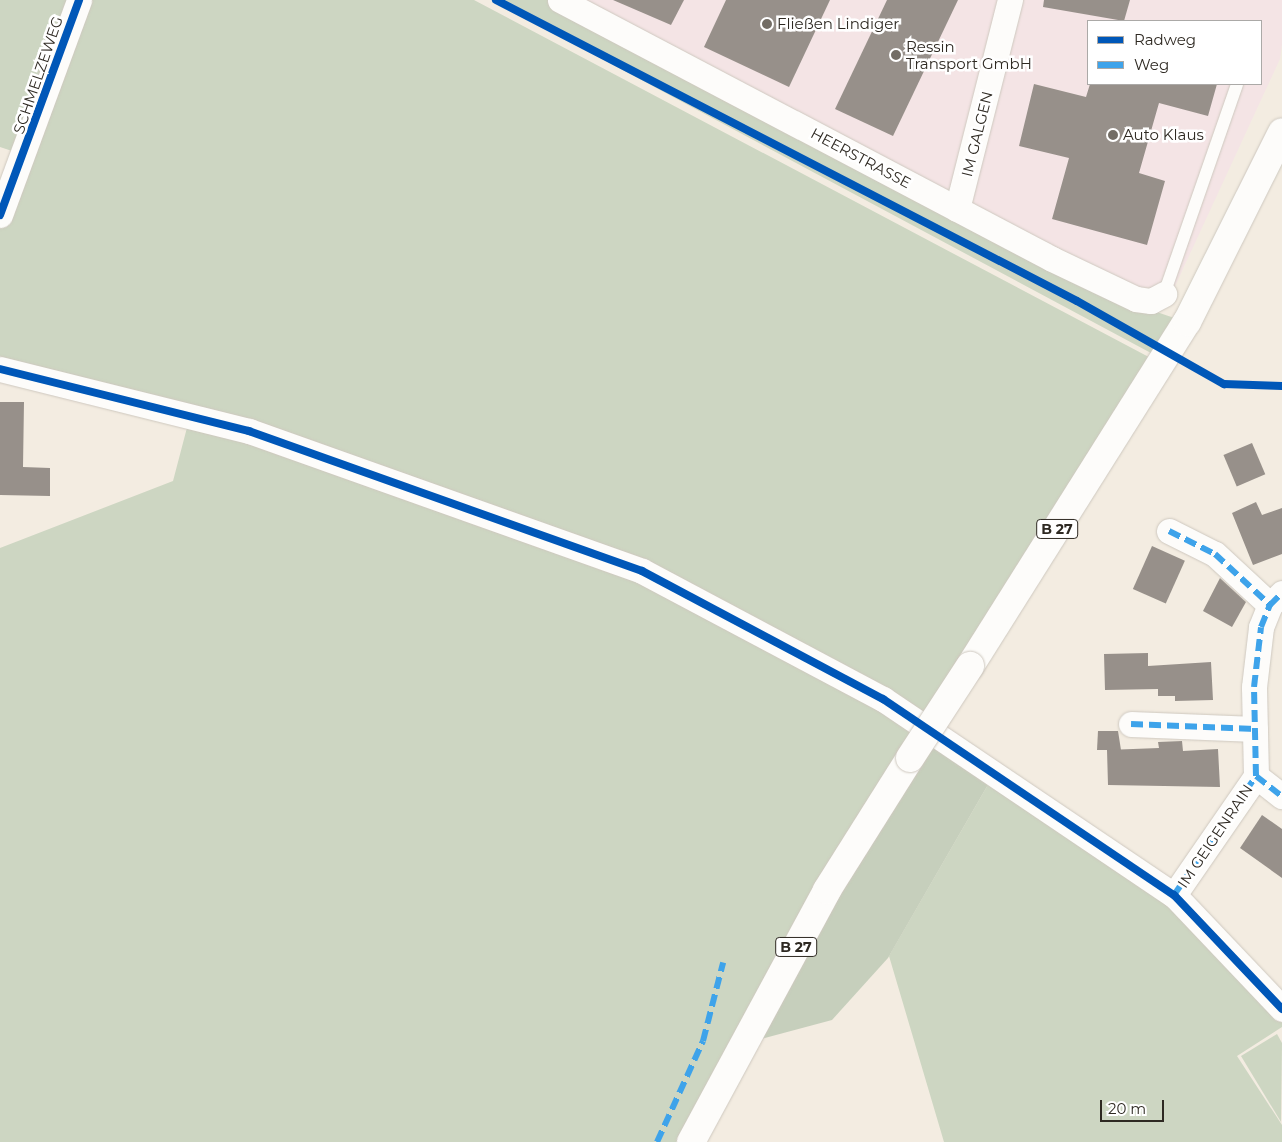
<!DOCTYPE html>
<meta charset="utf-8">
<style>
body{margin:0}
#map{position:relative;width:1282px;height:1142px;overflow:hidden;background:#f3ece1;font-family:Montserrat,sans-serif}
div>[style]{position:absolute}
.commercial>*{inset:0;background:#f4e4e5}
.green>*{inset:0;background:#cdd6c2}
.forest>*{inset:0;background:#c6cfbc}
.building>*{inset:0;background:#97908a;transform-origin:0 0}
.roads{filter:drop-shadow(0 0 1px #cec8bf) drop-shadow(0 0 1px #cec8bf)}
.lane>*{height:12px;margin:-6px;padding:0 6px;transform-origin:6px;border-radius:6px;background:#fdfcfa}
.street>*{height:25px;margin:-12.5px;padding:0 12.5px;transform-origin:12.5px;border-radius:12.5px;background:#fdfcfa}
.primary>*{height:28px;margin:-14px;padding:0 14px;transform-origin:14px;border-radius:14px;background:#fdfcfa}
.bridges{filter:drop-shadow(0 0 1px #cec8bf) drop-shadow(0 0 1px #cec8bf)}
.primary-bridge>*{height:28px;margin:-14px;padding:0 14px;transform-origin:14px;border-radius:14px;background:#fdfcfa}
.quiet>*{height:6px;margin-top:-3px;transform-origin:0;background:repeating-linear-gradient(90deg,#3ea3ea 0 12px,transparent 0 18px)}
.cycleway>*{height:8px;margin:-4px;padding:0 4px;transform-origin:4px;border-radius:4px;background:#0057b8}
.dots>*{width:14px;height:14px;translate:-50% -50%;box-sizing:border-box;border:2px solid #fff;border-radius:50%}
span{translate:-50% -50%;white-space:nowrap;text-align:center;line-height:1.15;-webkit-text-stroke:5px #fff;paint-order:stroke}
.shield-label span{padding:1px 4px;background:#fff;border:1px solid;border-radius:4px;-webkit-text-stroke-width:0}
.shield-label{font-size:14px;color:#2e2922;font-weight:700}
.poi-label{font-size:15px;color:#2e2922}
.left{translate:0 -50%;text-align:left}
.street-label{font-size:15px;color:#2e2922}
.legend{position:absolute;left:1087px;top:20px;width:175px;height:65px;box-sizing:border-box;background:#fff;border:1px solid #aba9a7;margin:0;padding:6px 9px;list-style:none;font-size:15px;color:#2e2922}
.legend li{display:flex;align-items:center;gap:10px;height:25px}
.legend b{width:25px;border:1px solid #aba9a7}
.scale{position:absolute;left:1100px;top:1100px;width:64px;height:22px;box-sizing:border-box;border:2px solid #2e2922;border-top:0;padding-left:6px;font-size:15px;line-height:18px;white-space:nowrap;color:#2e2922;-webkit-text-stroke:4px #fff;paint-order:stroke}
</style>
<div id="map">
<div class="commercial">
<i style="clip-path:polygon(evenodd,566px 0,1282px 0,1282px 44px,1280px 59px,1164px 310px,566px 0,1088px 21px,1261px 21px,1261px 84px,1088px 84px,1088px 21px)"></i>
</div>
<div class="green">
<i style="clip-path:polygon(0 0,75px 0,21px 154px,0 147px)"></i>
<i style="clip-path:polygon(84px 0,474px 0,1162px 364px,935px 731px,644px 570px,250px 430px,0 367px,0 221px)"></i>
<i style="clip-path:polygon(492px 0,550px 0,1145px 308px,1186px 322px,1164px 360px)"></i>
<i style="clip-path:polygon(189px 420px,640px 574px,931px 735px,695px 1142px,0 1142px,0 548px,173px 481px)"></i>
<i style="clip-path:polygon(993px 776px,1173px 901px,1282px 1016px,1282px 1027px,1237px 1056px,1282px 1125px,1282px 1142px,944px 1142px,889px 956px)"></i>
<i style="clip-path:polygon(1277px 1034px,1282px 1043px,1281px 1122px,1241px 1056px)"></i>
</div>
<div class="forest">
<i style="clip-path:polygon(937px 738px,993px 776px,888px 958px,832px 1020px,750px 1042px)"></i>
</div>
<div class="building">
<i style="clip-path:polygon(613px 0,684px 0,671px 25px)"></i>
<i style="clip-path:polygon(726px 0,830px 0,789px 87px,704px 47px)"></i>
<i style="clip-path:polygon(887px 0,958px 0,893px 136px,835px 109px)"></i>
<i style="clip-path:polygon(1044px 0,1130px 0,1124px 21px,1043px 7px)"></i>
<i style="clip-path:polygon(1034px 84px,1086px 97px,1090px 84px,1217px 84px,1208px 116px,1159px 103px,1139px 173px,1165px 181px,1147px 245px,1052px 219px,1069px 158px,1019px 146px)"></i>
<i style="clip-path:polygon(0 402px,24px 402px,23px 467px,50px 468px,50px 496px,0 495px)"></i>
<i style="left:1252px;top:443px;width:34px;height:31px;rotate:67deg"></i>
<i style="clip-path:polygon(1256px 502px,1262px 515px,1282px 508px,1282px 554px,1253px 565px,1232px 513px)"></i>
<i style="left:1152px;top:546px;width:36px;height:47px;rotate:24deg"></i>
<i style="clip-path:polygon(1220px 578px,1246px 602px,1232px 627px,1203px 611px)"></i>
<i style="clip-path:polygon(1148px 653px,1148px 666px,1211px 662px,1213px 700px,1175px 701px,1175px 696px,1158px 696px,1158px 689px,1105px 690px,1104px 654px)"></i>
<i style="clip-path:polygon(1098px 731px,1118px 731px,1121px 750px,1097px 750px)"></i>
<i style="clip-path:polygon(1182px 741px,1183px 751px,1218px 749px,1220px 787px,1108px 785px,1107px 750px,1159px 748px,1158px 742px)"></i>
<i style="clip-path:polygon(1262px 815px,1282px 829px,1282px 878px,1240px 848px)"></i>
</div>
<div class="roads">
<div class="lane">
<i style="left:1164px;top:294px;width:222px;rotate:-70.8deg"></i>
</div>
<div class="street">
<i style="left:560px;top:0;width:556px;rotate:27.76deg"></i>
<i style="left:1052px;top:259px;width:93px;rotate:25.5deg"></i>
<i style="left:1136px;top:299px;width:15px;rotate:8deg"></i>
<i style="left:1151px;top:301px;width:15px;rotate:-28deg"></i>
<i style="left:957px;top:209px;width:216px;rotate:-75.8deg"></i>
<i style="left:0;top:215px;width:229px;rotate:-69.8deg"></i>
<i style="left:0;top:369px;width:257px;rotate:14deg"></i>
<i style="left:249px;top:431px;width:417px;rotate:19.6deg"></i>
<i style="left:642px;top:571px;width:273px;rotate:28deg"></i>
<i style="left:883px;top:699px;width:351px;rotate:34deg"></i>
<i style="left:1174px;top:895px;width:157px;rotate:46.5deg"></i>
<i style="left:1169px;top:531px;width:51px;rotate:26.6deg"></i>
<i style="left:1215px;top:554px;width:75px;rotate:42.8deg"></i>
<i style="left:1131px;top:724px;width:124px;rotate:2.3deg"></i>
<i style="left:1256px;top:776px;width:33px;rotate:38deg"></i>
<i style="left:1174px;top:895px;width:145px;rotate:-55.4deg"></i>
<i style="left:1256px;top:776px;width:89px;rotate:-91.3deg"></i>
<i style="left:1254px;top:687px;width:60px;rotate:-83.3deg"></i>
<i style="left:1261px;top:627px;width:24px;rotate:-68deg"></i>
<i style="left:1270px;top:605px;width:17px;rotate:-45deg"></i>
</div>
<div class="primary">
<i style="left:970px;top:666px;width:407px;rotate:-57.8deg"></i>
<i style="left:1187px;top:322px;width:212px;rotate:-63.4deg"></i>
<i style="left:691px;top:1142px;width:286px;rotate:-61.6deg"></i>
<i style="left:827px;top:890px;width:156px;rotate:-57.8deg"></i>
</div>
</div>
<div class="bridges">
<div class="primary-bridge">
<i style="left:910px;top:758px;width:110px;rotate:-56.9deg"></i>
</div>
</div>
<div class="quiet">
<i style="left:1169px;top:531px;width:51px;rotate:26.6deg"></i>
<i style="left:1215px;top:554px;width:75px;rotate:42.8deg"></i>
<i style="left:1131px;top:724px;width:124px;rotate:2.3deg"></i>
<i style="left:1256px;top:776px;width:33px;rotate:38deg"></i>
<i style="left:1174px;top:895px;width:145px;rotate:-55.4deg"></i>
<i style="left:1256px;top:776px;width:89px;rotate:-91.3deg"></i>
<i style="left:1254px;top:687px;width:60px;rotate:-83.3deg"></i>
<i style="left:1261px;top:627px;width:24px;rotate:-68deg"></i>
<i style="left:1270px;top:605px;width:17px;rotate:-45deg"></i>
<i style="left:657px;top:1142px;width:111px;rotate:-65.5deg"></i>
<i style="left:703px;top:1041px;width:81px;rotate:-75.6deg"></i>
</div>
<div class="cycleway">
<i style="left:496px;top:0;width:654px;rotate:27.39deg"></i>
<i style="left:1077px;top:301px;width:169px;rotate:29.5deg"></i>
<i style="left:1224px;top:384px;width:58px;rotate:2deg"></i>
<i style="left:0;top:215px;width:229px;rotate:-69.8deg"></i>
<i style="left:0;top:369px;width:257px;rotate:14deg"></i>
<i style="left:249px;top:431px;width:417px;rotate:19.6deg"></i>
<i style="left:642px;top:571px;width:273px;rotate:28deg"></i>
<i style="left:883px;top:699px;width:351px;rotate:34deg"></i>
<i style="left:1174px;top:895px;width:157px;rotate:46.5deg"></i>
</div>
<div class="dots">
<i style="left:767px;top:24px;background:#736d65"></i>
<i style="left:896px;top:55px;background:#736d65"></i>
<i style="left:1113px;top:135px;background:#736d65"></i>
</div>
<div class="shield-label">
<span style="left:1057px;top:529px">B 27</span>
<span style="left:796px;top:947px">B 27</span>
</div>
<div class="poi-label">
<span class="left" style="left:777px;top:24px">Fließen Lindiger</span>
<span class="left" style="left:906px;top:55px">Ressin<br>Transport GmbH</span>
<span class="left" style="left:1123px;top:135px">Auto Klaus</span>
</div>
<div class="street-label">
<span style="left:38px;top:75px;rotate:-71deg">SCHMELZEWEG</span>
<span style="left:977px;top:134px;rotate:-76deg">IM GALGEN</span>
<span style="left:861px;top:158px;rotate:28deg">HEERSTRASSE</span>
<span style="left:1215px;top:836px;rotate:-56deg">IM GEIGENRAIN</span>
</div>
<ul class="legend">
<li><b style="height:6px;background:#0057b8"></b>Radweg</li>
<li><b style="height:6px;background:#3ea3ea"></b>Weg</li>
</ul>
<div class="scale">20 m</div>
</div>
